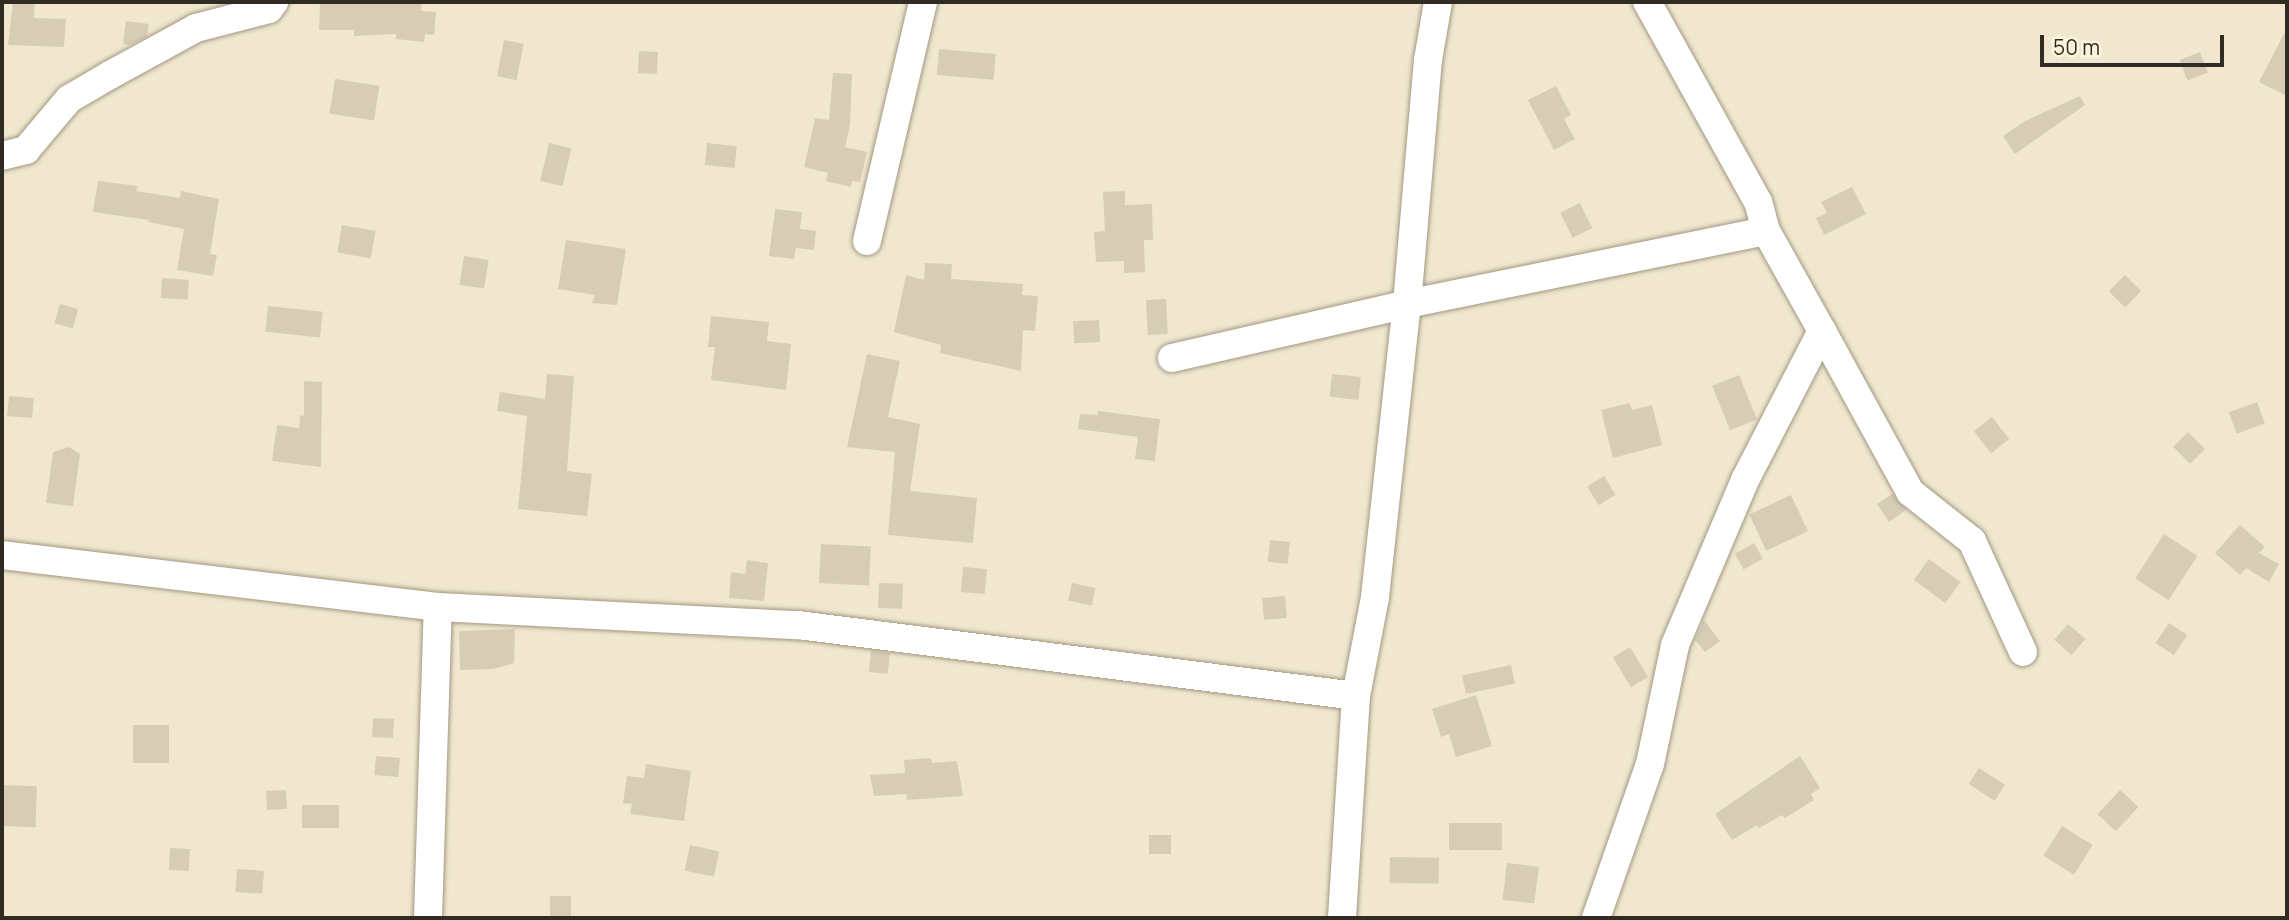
<!DOCTYPE html>
<style>
body{margin:0}
#map{position:relative;width:2289px;height:920px;overflow:hidden;background:#f1e7cf;font-family:Manrope,sans-serif}
div>[style]{position:absolute}
.building>*{inset:0;background:#d7cdb6;transform-origin:0 0}
.roads{filter:drop-shadow(0 0 2px #a29882) drop-shadow(0 0 2px #a29882)}
.street>*{height:28px;margin:-14px;padding:0 14px;transform-origin:14px;border-radius:14px;background:#fff}
span{translate:-50% -50%;white-space:nowrap;text-align:center;line-height:1.15;-webkit-text-stroke:5px #fef5dc;paint-order:stroke}
.frame{position:absolute;inset:0;border:4px solid #302c23;pointer-events:none}
.scale{position:absolute;left:2040px;top:35px;width:184px;height:32px;box-sizing:border-box;border:4px solid #302c23;border-top:0;padding-left:9px;font-size:21px;line-height:24px;white-space:nowrap;color:#302c23;-webkit-text-stroke:5px #fef5dc;paint-order:stroke}
</style>
<div id="map">
<div class="building">
<i style="clip-path:polygon(13px 2px,35px 2px,34px 18px,66px 19px,64px 47px,8px 45px)"></i>
<i style="clip-path:polygon(320px 2px,422px 3px,421px 11px,436px 12px,434px 35px,425px 34px,424px 42px,396px 39px,396px 34px,354px 36px,354px 30px,319px 30px)"></i>
<i style="clip-path:polygon(126px 21px,149px 24px,147px 36px,130px 45px,123px 44px)"></i>
<i style="clip-path:polygon(2287px 28px,2287px 96px,2259px 82px)"></i>
<i style="left:504px;top:40px;width:20px;height:37px;rotate:11deg"></i>
<i style="left:939px;top:49px;width:57px;height:26px;rotate:5deg"></i>
<i style="left:639px;top:51px;width:19px;height:22px;rotate:3deg"></i>
<i style="left:2200px;top:52px;width:22px;height:22px;rotate:69deg"></i>
<i style="clip-path:polygon(833px 73px,852px 74px,850px 125px,845px 147px,867px 152px,860px 182px,852px 181px,851px 187px,826px 181px,828px 173px,804px 167px,815px 118px,829px 120px)"></i>
<i style="left:335px;top:79px;width:45px;height:35px;rotate:9deg"></i>
<i style="clip-path:polygon(1556px 86px,1571px 115px,1564px 119px,1575px 139px,1554px 150px,1528px 100px)"></i>
<i style="clip-path:polygon(2080px 96px,2085px 105px,2015px 154px,2003px 136px,2025px 121px)"></i>
<i style="left:549px;top:143px;width:23px;height:39px;rotate:13deg"></i>
<i style="left:707px;top:143px;width:30px;height:22px;rotate:6deg"></i>
<i style="clip-path:polygon(98px 181px,138px 186px,136px 191px,180px 198px,181px 191px,219px 199px,210px 254px,217px 255px,213px 276px,177px 270px,184px 229px,148px 222px,149px 220px,93px 212px)"></i>
<i style="clip-path:polygon(1852px 187px,1866px 214px,1824px 235px,1816px 218px,1827px 213px,1821px 202px)"></i>
<i style="clip-path:polygon(1125px 191px,1125px 205px,1152px 204px,1153px 240px,1144px 240px,1145px 272px,1124px 273px,1124px 261px,1096px 262px,1094px 232px,1105px 231px,1103px 192px)"></i>
<i style="left:1580px;top:203px;width:28px;height:22px;rotate:64deg"></i>
<i style="clip-path:polygon(775px 209px,802px 212px,800px 229px,816px 231px,814px 250px,796px 248px,794px 259px,769px 256px)"></i>
<i style="left:342px;top:225px;width:34px;height:28px;rotate:10deg"></i>
<i style="clip-path:polygon(566px 240px,626px 249px,617px 305px,592px 303px,595px 295px,558px 289px)"></i>
<i style="left:464px;top:256px;width:25px;height:29px;rotate:9deg"></i>
<i style="clip-path:polygon(925px 263px,952px 264px,951px 279px,1023px 284px,1022px 295px,1038px 296px,1035px 331px,1023px 330px,1021px 371px,940px 353px,941px 345px,894px 332px,906px 275px,924px 280px)"></i>
<i style="left:2125px;top:275px;width:23px;height:23px;rotate:45deg"></i>
<i style="left:162px;top:278px;width:27px;height:20px;rotate:4deg"></i>
<i style="left:1166px;top:299px;width:35px;height:20px;rotate:87deg"></i>
<i style="left:60px;top:304px;width:19px;height:20px;rotate:16deg"></i>
<i style="left:268px;top:306px;width:55px;height:26px;rotate:6deg"></i>
<i style="clip-path:polygon(711px 316px,769px 322px,767px 341px,791px 344px,786px 390px,711px 380px,715px 347px,708px 347px)"></i>
<i style="left:1099px;top:320px;width:22px;height:26px;rotate:87deg"></i>
<i style="clip-path:polygon(867px 354px,900px 361px,888px 417px,920px 424px,910px 491px,977px 498px,973px 543px,888px 535px,895px 452px,847px 447px)"></i>
<i style="clip-path:polygon(547px 374px,574px 376px,567px 471px,592px 474px,587px 516px,518px 509px,527px 416px,497px 411px,500px 392px,545px 399px)"></i>
<i style="left:1332px;top:374px;width:29px;height:23px;rotate:6deg"></i>
<i style="left:1739px;top:375px;width:48px;height:29px;rotate:68deg"></i>
<i style="clip-path:polygon(304px 381px,322px 382px,321px 467px,272px 461px,277px 425px,299px 428px,300px 415px,304px 416px)"></i>
<i style="left:9px;top:396px;width:25px;height:20px;rotate:5deg"></i>
<i style="left:2257px;top:402px;width:23px;height:30px;rotate:70deg"></i>
<i style="clip-path:polygon(1630px 403px,1632px 410px,1652px 405px,1662px 445px,1613px 458px,1601px 410px)"></i>
<i style="clip-path:polygon(1098px 411px,1160px 419px,1155px 461px,1135px 459px,1138px 437px,1078px 429px,1080px 414px,1098px 415px)"></i>
<i style="left:1992px;top:417px;width:28px;height:23px;rotate:52deg"></i>
<i style="left:2188px;top:432px;width:24px;height:21px;rotate:45deg"></i>
<i style="clip-path:polygon(69px 447px,80px 454px,73px 506px,46px 503px,53px 452px)"></i>
<i style="left:1604px;top:476px;width:22px;height:20px;rotate:58deg"></i>
<i style="clip-path:polygon(1892px 494px,1906px 510px,1889px 522px,1877px 504px)"></i>
<i style="left:1791px;top:495px;width:40px;height:46px;rotate:65deg"></i>
<i style="clip-path:polygon(2240px 525px,2265px 547px,2259px 553px,2279px 564px,2269px 582px,2246px 568px,2240px 575px,2215px 553px)"></i>
<i style="left:2164px;top:534px;width:40px;height:53px;rotate:33deg"></i>
<i style="left:1270px;top:540px;width:20px;height:22px;rotate:6deg"></i>
<i style="left:1754px;top:543px;width:18px;height:22px;rotate:61deg"></i>
<i style="left:821px;top:544px;width:50px;height:39px;rotate:3deg"></i>
<i style="left:1929px;top:559px;width:39px;height:26px;rotate:36deg"></i>
<i style="clip-path:polygon(747px 560px,768px 563px,764px 601px,729px 598px,731px 572px,745px 574px)"></i>
<i style="left:963px;top:567px;width:24px;height:25px;rotate:5deg"></i>
<i style="left:879px;top:583px;width:24px;height:25px;rotate:2deg"></i>
<i style="left:1072px;top:583px;width:24px;height:18px;rotate:12deg"></i>
<i style="left:1285px;top:596px;width:22px;height:23px;rotate:85deg"></i>
<i style="clip-path:polygon(1704px 620px,1720px 641px,1705px 652px,1695px 640px)"></i>
<i style="left:2169px;top:623px;width:22px;height:24px;rotate:34deg"></i>
<i style="left:2068px;top:624px;width:23px;height:21px;rotate:41deg"></i>
<i style="clip-path:polygon(515px 629px,514px 663px,493px 669px,460px 670px,459px 631px)"></i>
<i style="left:1630px;top:647px;width:35px;height:20px;rotate:59deg"></i>
<i style="left:871px;top:651px;width:19px;height:21px;rotate:6deg"></i>
<i style="left:1511px;top:665px;width:19px;height:50px;rotate:78deg"></i>
<i style="clip-path:polygon(1476px 695px,1492px 746px,1456px 757px,1449px 734px,1441px 737px,1432px 709px)"></i>
<i style="left:373px;top:718px;width:21px;height:19px;rotate:3deg"></i>
<i style="left:133px;top:725px;width:36px;height:38px"></i>
<i style="left:376px;top:756px;width:24px;height:19px;rotate:5deg"></i>
<i style="clip-path:polygon(1800px 756px,1820px 788px,1811px 794px,1814px 800px,1785px 818px,1782px 815px,1759px 828px,1757px 825px,1732px 840px,1715px 814px)"></i>
<i style="clip-path:polygon(931px 758px,932px 763px,957px 761px,963px 796px,907px 800px,906px 794px,874px 796px,870px 775px,905px 773px,904px 760px)"></i>
<i style="clip-path:polygon(646px 764px,691px 771px,684px 821px,630px 814px,632px 804px,623px 803px,627px 776px,644px 778px)"></i>
<i style="left:1979px;top:768px;width:31px;height:19px;rotate:33deg"></i>
<i style="left:2px;top:785px;width:35px;height:41px;rotate:2deg"></i>
<i style="left:286px;top:790px;width:19px;height:20px;rotate:87deg"></i>
<i style="left:2120px;top:790px;width:25px;height:33px;rotate:43deg"></i>
<i style="left:302px;top:805px;width:37px;height:23px"></i>
<i style="left:1449px;top:823px;width:53px;height:27px"></i>
<i style="left:2062px;top:826px;width:36px;height:35px;rotate:32deg"></i>
<i style="left:1149px;top:835px;width:22px;height:19px"></i>
<i style="left:690px;top:845px;width:30px;height:26px;rotate:12deg"></i>
<i style="left:170px;top:848px;width:20px;height:22px;rotate:3deg"></i>
<i style="left:1390px;top:857px;width:49px;height:26px;rotate:1deg"></i>
<i style="left:1507px;top:863px;width:32px;height:37px;rotate:7deg"></i>
<i style="left:237px;top:869px;width:27px;height:23px;rotate:4deg"></i>
<i style="left:550px;top:896px;width:21px;height:22px"></i>
</div>
<div class="roads">
<div class="street">
<i style="left:2px;top:156px;width:25px;rotate:-14deg"></i>
<i style="left:26px;top:150px;width:67px;rotate:-49.9deg"></i>
<i style="left:69px;top:99px;width:48px;rotate:-30.3deg"></i>
<i style="left:110px;top:75px;width:98px;rotate:-28.7deg"></i>
<i style="left:196px;top:28px;width:75px;rotate:-14.6deg"></i>
<i style="left:269px;top:9px;width:9px;rotate:-54deg"></i>
<i style="left:867px;top:241px;width:245px;rotate:-76.8deg"></i>
<i style="left:1822px;top:331px;width:183px;rotate:61.3deg"></i>
<i style="left:1910px;top:492px;width:79px;rotate:38.3deg"></i>
<i style="left:1972px;top:541px;width:122px;rotate:65.3deg"></i>
<i style="left:1172px;top:358px;width:241px;rotate:-12.9deg"></i>
<i style="left:1407px;top:304px;width:366px;rotate:-11.5deg"></i>
<i style="left:2px;top:555px;width:439px;rotate:6.8deg"></i>
<i style="left:438px;top:607px;width:360px;rotate:2.9deg"></i>
<i style="left:798px;top:625px;width:562px;rotate:7.25deg"></i>
<i style="left:428px;top:918px;width:311px;rotate:-88.2deg"></i>
<i style="left:1342px;top:918px;width:222px;rotate:-86.4deg"></i>
<i style="left:1356px;top:696px;width:101px;rotate:-79.1deg"></i>
<i style="left:1375px;top:597px;width:295px;rotate:-83.8deg"></i>
<i style="left:1407px;top:304px;width:245px;rotate:-85.1deg"></i>
<i style="left:1428px;top:60px;width:59px;rotate:-80.2deg"></i>
<i style="left:1596px;top:918px;width:163px;rotate:-70.7deg"></i>
<i style="left:1650px;top:764px;width:122px;rotate:-78.1deg"></i>
<i style="left:1675px;top:645px;width:179px;rotate:-67deg"></i>
<i style="left:1745px;top:480px;width:168px;rotate:-62.7deg"></i>
<i style="left:1822px;top:331px;width:115px;rotate:-119.2deg"></i>
<i style="left:1766px;top:231px;width:30px;rotate:-105deg"></i>
<i style="left:1758px;top:202px;width:229px;rotate:-119deg"></i>
</div>
</div>
<div class="frame"></div>
<div class="scale">50 m</div>
</div>
